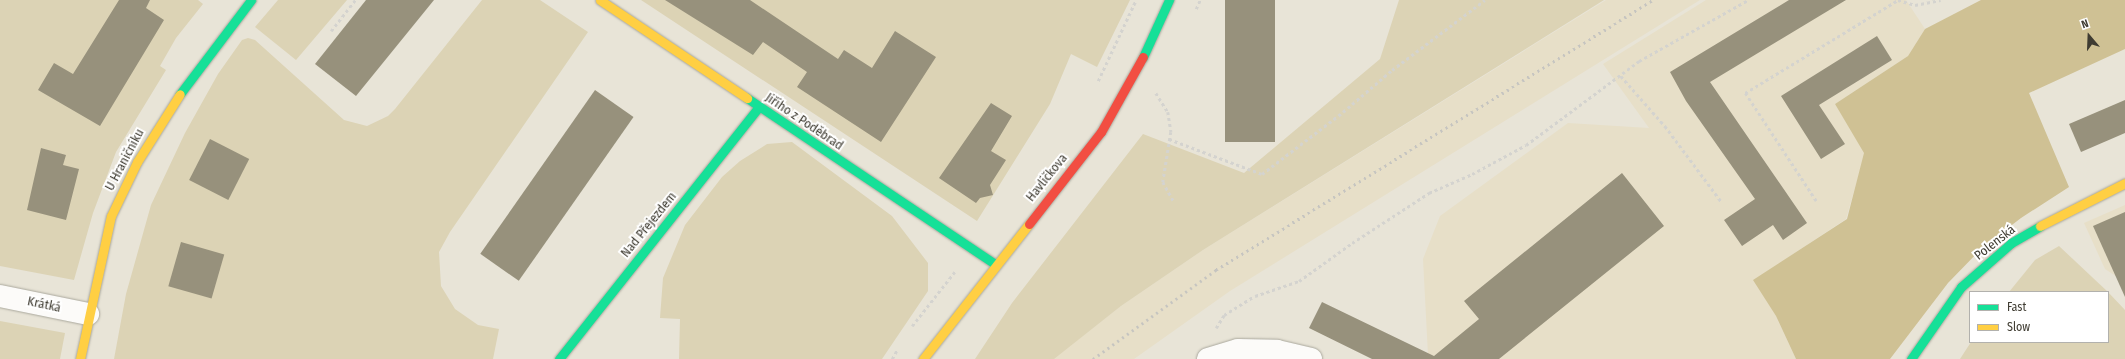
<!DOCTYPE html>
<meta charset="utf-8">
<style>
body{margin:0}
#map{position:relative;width:2125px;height:359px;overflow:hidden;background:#e8e4d7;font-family:"Fira Sans Condensed",sans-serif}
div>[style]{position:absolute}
.built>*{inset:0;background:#e7dfc8}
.green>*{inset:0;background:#dcd3b5}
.forest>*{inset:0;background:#cfc194}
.building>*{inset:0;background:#97917c;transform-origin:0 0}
.path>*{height:2.5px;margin-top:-1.25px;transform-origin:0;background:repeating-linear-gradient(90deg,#d4d3cf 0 3px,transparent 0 6px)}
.roads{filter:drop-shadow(0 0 1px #aaa89d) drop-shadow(0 0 1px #aaa89d)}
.street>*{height:22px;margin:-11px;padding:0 11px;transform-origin:11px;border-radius:11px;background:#fcfbf9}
.fast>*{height:9px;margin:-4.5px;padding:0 4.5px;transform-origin:4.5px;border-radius:4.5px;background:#16e098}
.slow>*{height:9px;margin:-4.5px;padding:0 4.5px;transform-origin:4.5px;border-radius:4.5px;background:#ffcf43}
.jam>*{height:9px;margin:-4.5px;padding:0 4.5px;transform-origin:4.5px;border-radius:4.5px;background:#f24e42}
.rail>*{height:3px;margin-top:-1.5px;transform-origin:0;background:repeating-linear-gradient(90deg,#c5c4c0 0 2px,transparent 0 6px)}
span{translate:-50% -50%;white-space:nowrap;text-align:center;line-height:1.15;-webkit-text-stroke:4px #fff;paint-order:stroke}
.street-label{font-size:13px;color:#3f3c32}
.legend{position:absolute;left:1969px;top:291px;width:140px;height:52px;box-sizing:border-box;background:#fff;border:1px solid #b2b1ad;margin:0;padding:5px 7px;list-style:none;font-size:12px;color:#3f3c32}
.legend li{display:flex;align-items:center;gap:8px;height:20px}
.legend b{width:20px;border:1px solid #b2b1ad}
.north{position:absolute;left:2069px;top:16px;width:40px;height:40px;-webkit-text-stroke:3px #fff;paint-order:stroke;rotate:341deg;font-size:11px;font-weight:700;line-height:16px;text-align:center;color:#3f3c32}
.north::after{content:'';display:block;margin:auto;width:14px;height:18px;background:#3f3c32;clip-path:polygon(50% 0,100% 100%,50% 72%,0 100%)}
</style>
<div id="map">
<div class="built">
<i style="clip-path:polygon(1606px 0,1700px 0,1230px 291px,1134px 359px,1053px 359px,1121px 306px,1203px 250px)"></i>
<i style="clip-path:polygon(1706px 0,1906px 0,1925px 29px,1908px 56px,1835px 104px,1865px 153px,1846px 219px,1754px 280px,1776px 316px,1796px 359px,1436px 359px,1428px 355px,1423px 259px,1440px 216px,1568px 123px,1649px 128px,1603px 64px)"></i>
<i style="clip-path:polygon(2125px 205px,2125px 282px,2105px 269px,2084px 223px)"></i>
</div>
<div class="green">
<i style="clip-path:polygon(0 0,198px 0,203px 4px,176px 38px,160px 66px,166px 70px,116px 152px,93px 213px,74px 280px,0 266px)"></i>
<i style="clip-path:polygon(278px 0,347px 0,296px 60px,255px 27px)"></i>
<i style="clip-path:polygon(482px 0,540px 0,588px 32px,450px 232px,439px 252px,441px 286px,455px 309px,478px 325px,499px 329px,493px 359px,114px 359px,126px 294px,151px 205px,185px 133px,218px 74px,242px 40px,248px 38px,255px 40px,344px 120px,367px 126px,388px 116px,395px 109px)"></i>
<i style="clip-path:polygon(641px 0,1130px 0,1097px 67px,1071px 54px,1050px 104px,977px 221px)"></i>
<i style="clip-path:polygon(1399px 0,1604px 0,1203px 250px,1121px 306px,1054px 359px,975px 359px,1012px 303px,1143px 134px,1244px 173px,1380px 59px)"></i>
<i style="clip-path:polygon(792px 142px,892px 216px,928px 263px,928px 291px,882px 359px,679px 359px,680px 319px,660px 318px,663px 278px,685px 225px,722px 177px,740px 161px,767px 144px)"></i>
<i style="clip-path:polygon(2059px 246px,2108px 292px,2009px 292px,2035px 260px)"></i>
<i style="clip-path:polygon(2108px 292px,2125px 310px,2125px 359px,1960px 359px,1971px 342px,2108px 342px)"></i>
<i style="clip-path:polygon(0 321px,65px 333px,60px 359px,0 359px)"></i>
</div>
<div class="forest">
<i style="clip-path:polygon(1981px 0,2125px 0,2125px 49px,2029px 93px,2069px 187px,2021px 218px,1982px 248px,1948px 283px,1890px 359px,1796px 359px,1776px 316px,1753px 280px,1847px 219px,1864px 153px,1835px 104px,1908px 56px,1925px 29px)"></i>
</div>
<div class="building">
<i style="clip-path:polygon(119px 0,150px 0,146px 8px,164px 20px,100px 126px,38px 90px,54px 63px,73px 74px)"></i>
<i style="clip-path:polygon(366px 0,434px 0,356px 96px,315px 64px)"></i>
<i style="clip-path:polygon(665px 0,750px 0,838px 59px,844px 50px,872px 68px,895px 31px,936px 57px,881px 142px,797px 87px,807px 72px,763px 42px,753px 55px)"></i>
<i style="left:1225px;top:0;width:50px;height:142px"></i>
<i style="clip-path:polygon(1789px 0,1846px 0,1710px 82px,1807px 223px,1783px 240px,1773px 225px,1742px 246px,1724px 220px,1755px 199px,1686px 101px,1670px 72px)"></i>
<i style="clip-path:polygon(1877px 36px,1892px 60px,1819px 105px,1845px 144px,1821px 159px,1781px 96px)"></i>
<i style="left:595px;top:90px;width:47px;height:200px;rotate:35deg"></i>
<i style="clip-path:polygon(2125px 100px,2125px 133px,2081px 152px,2069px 124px)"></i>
<i style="clip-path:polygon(991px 103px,1012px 116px,991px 151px,1006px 160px,990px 185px,993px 195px,980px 198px,976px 203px,939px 178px)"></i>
<i style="left:210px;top:139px;width:44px;height:46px;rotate:27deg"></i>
<i style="clip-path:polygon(41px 148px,66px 155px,63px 165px,79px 169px,66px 220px,27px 210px)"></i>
<i style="clip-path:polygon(1622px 173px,1664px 226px,1499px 359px,1372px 359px,1309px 328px,1322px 302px,1434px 356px,1479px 319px,1464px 301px)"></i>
<i style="clip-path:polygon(2125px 212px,2125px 297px,2093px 226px)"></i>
<i style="left:181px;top:242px;width:45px;height:46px;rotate:16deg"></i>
</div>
<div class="path">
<i style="left:1898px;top:0;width:18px;rotate:16deg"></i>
<i style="left:1915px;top:5px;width:26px;rotate:-11deg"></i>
<i style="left:1196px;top:9px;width:10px;rotate:-66deg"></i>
<i style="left:331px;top:31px;width:39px;rotate:-52deg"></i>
<i style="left:1621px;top:76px;width:67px;rotate:48.7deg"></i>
<i style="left:1665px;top:126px;width:94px;rotate:53.3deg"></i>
<i style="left:1098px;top:81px;width:89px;rotate:-64.9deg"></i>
<i style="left:1156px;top:93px;width:22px;rotate:58deg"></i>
<i style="left:1168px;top:112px;width:20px;rotate:81deg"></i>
<i style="left:1171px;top:132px;width:51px;rotate:99.1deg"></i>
<i style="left:1163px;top:182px;width:21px;rotate:61deg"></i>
<i style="left:1169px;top:139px;width:99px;rotate:20.6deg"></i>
<i style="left:1262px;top:174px;width:102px;rotate:-37.4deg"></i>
<i style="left:1343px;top:112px;width:65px;rotate:-40.6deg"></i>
<i style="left:1392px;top:70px;width:116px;rotate:-37deg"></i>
<i style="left:1816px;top:201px;width:129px;rotate:-123.3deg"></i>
<i style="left:1745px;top:93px;width:179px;rotate:-31.3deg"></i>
<i style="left:912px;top:326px;width:71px;rotate:-51.8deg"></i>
<i style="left:1216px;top:328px;width:15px;rotate:-58deg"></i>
<i style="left:1224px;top:315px;width:36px;rotate:-32deg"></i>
<i style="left:1255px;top:296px;width:46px;rotate:-18.8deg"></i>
<i style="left:1299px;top:281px;width:65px;rotate:-35.6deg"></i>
<i style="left:1352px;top:243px;width:92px;rotate:-33deg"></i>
<i style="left:1429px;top:193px;width:47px;rotate:-23.8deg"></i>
<i style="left:1472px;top:174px;width:61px;rotate:-28.2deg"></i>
<i style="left:1526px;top:145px;width:141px;rotate:-36.6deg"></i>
<i style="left:1639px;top:61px;width:125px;rotate:-29.2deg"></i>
<i style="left:892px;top:359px;width:10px;rotate:-61deg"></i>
</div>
<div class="roads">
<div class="street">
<i style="left:0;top:296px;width:90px;rotate:11.6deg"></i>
<i style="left:1208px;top:359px;width:31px;rotate:-17deg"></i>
<i style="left:1238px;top:350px;width:39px;rotate:1deg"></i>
<i style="left:1277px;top:351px;width:35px;rotate:13deg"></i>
</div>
<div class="fast">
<i style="left:1143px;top:57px;width:63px;rotate:-65.5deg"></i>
<i style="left:180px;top:94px;width:118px;rotate:-52.9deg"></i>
<i style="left:747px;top:98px;width:298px;rotate:33.8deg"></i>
<i style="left:559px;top:359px;width:322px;rotate:-51.6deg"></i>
<i style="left:1911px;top:359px;width:88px;rotate:-55.2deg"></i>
<i style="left:1961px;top:287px;width:67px;rotate:-41.3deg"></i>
<i style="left:2011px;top:243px;width:34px;rotate:-30deg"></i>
</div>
<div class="slow">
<i style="left:600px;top:0;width:177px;rotate:33.7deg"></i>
<i style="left:2040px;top:226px;width:95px;rotate:-26.8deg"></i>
<i style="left:80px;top:359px;width:146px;rotate:-77.8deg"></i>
<i style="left:111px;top:216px;width:60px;rotate:-64.3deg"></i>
<i style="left:137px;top:162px;width:80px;rotate:-57.7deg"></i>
<i style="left:923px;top:359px;width:172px;rotate:-51.9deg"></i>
</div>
<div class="jam">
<i style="left:1029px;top:224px;width:117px;rotate:-52deg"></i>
<i style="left:1101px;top:132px;width:86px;rotate:-60.8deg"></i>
</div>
</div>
<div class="rail">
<i style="left:1093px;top:359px;width:152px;rotate:-35.9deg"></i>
<i style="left:1216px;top:270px;width:514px;rotate:-31.71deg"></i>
</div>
<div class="street-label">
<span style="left:804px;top:122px;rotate:34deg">Jiřího z Poděbrad</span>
<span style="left:125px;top:160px;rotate:-62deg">U Hraničníku</span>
<span style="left:1047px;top:178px;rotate:-51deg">Havlíčkova</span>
<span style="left:649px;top:225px;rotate:-51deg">Nad Přejezdem</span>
<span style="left:1995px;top:243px;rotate:-38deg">Polenská</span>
<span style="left:44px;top:305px;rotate:12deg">Krátká</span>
</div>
<ul class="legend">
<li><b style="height:5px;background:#16e098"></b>Fast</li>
<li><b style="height:5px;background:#ffcf43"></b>Slow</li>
</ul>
<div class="north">N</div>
</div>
